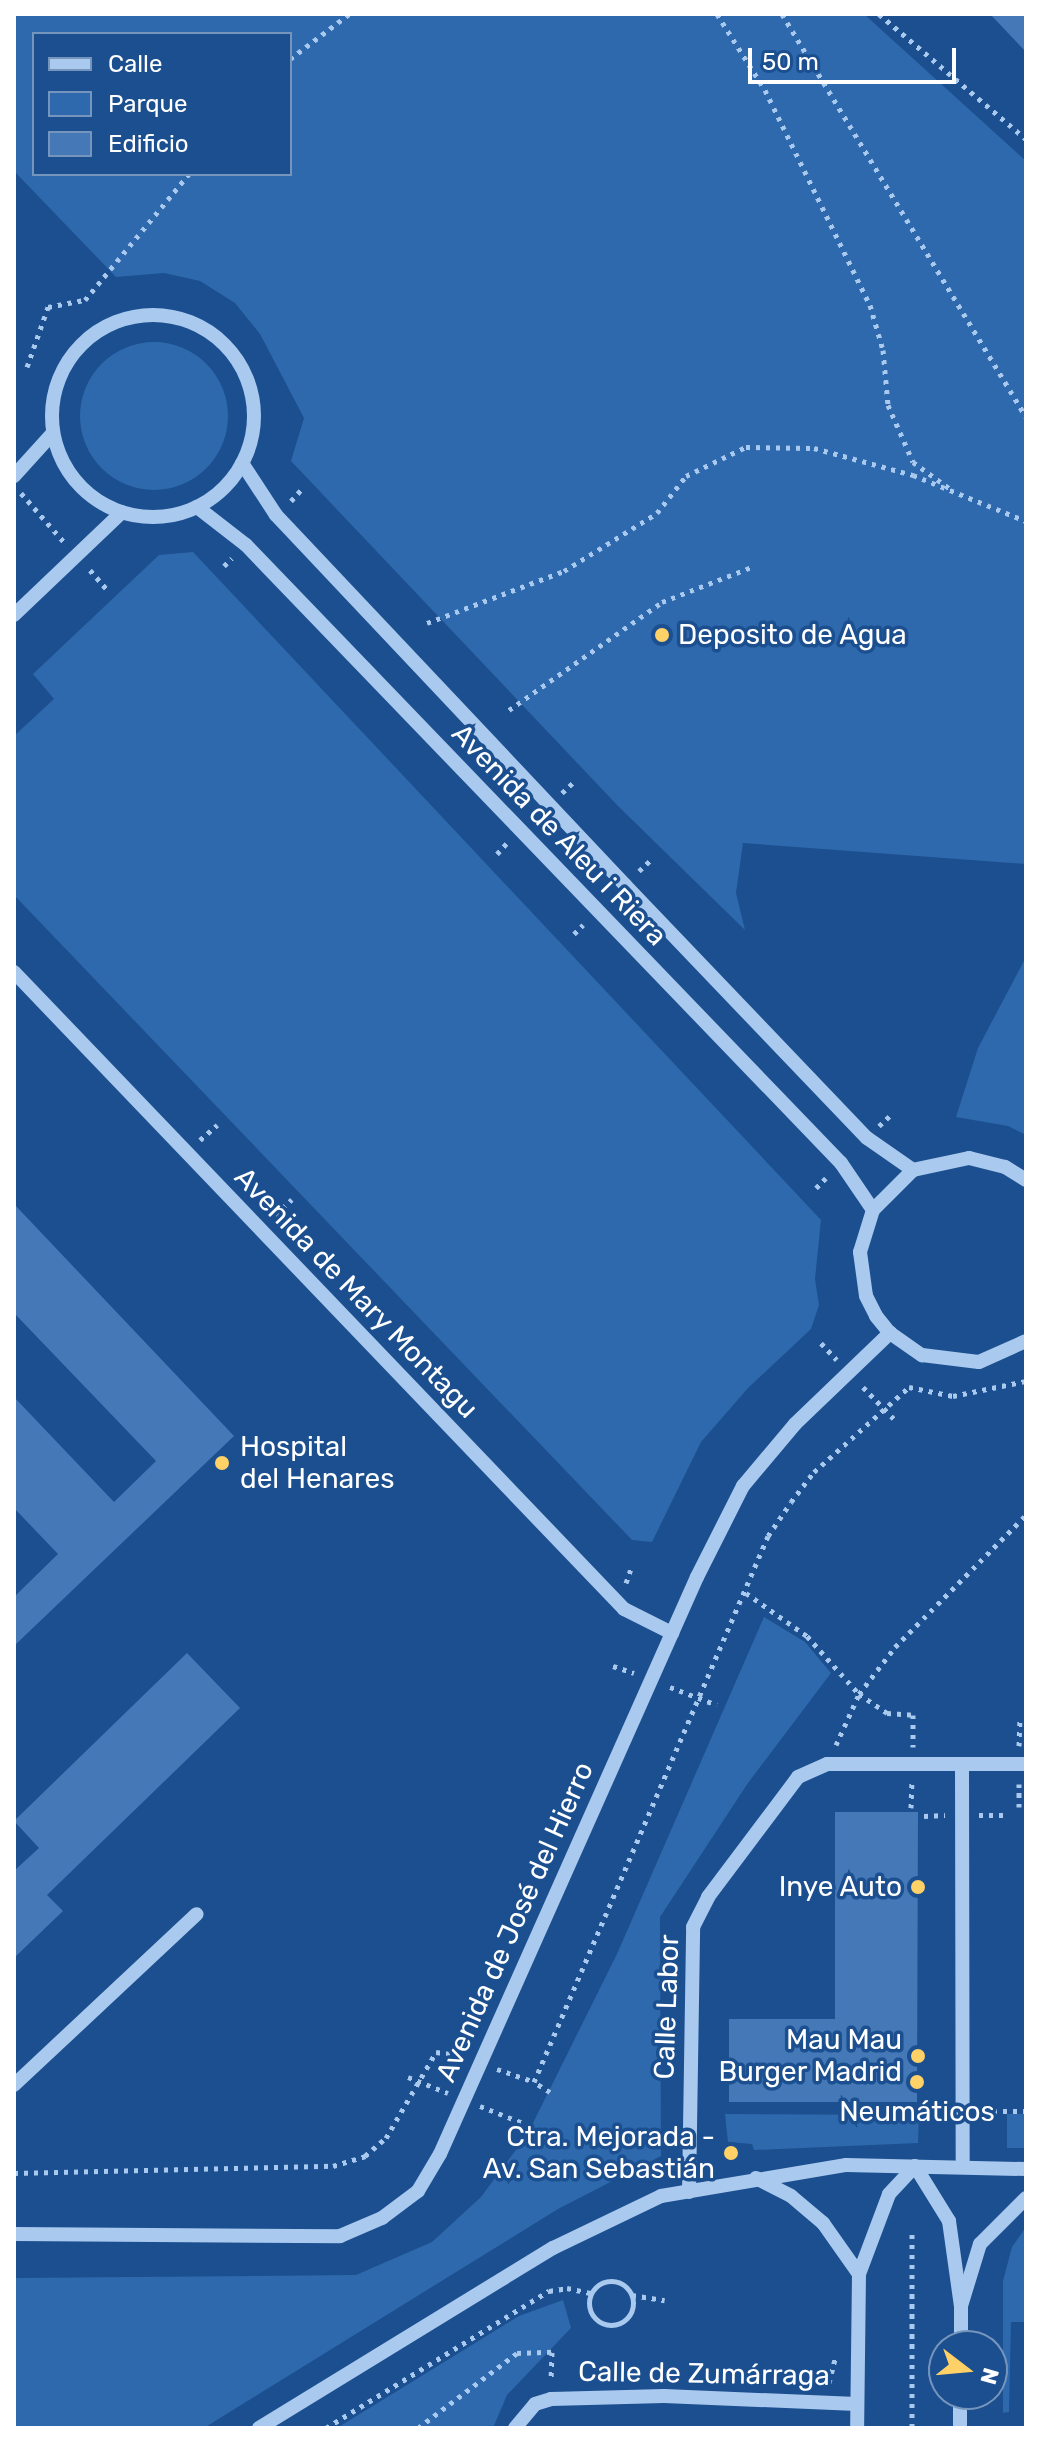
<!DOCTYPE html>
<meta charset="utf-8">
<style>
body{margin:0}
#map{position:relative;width:1040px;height:2442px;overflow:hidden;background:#1b4f8f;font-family:Rubik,sans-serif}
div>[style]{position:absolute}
.green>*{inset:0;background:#2e69ad;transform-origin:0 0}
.round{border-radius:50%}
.building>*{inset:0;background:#4478b7}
.path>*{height:5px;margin-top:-2.5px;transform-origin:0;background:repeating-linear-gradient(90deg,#a9c9ee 0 4px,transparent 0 10px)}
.path>.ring{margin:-2.5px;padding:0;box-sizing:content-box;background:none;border:5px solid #a9c9ee;border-radius:50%}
.minor>*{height:14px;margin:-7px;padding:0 7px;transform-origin:7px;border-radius:7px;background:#a9c9ee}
.minor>.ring{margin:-7px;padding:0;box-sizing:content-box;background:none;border:14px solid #a9c9ee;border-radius:50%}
.dots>*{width:22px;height:22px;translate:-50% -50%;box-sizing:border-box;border:4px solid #1b4f8f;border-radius:50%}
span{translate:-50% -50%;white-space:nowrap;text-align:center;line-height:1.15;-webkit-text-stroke:7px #1b4f8f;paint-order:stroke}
.poi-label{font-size:28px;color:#fff}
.left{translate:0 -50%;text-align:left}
.right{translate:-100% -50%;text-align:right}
.street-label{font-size:28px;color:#fff}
.frame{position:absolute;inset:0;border:16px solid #fff;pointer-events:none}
.legend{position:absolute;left:32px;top:32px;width:260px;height:144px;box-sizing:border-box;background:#1b4f8f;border:2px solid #7695bc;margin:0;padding:10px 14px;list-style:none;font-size:24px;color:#fff}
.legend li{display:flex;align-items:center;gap:16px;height:40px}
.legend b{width:40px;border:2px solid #7695bc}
.north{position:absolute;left:928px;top:2330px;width:80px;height:80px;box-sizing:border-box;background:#1b4f8f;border:2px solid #7695bc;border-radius:50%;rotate:106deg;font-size:22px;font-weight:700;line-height:32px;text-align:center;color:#fff}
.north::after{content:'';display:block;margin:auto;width:28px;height:36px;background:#ffd166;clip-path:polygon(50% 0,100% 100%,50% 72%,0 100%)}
.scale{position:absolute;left:748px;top:48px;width:208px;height:36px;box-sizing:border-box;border:4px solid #fff;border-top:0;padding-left:10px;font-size:24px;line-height:28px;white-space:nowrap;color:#fff;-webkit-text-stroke:6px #1b4f8f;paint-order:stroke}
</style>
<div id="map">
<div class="green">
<i style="clip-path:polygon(evenodd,14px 14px,864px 14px,1026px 161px,1026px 864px,743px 843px,736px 893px,745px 930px,618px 806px,291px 461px,304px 418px,260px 334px,235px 303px,200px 281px,164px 273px,116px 277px,14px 171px,14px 14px,290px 34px,290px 174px,34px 174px,34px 34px,290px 34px)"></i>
<i class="round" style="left:80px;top:342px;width:148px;height:148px"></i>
<i style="clip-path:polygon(193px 552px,821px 1220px,815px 1279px,819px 1305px,811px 1329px,748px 1388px,701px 1442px,652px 1542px,632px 1540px,14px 895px,14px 736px,54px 699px,33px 674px,159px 555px)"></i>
<i style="clip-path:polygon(1026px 957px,1026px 1135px,1008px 1126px,956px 1117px,978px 1048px)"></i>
<i style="clip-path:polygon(764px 1617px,805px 1642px,831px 1673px,748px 1783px,660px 1917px,661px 2156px,558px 2209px,204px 2428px,14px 2428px,14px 2278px,356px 2275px,432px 2242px,481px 2197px,527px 2135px,617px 1954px)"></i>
<i style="clip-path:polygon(725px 2114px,919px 2115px,918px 2143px,754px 2150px,752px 2144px,728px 2142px)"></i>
<i style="left:1007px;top:2114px;width:19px;height:34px"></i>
<i style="clip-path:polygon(1026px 2227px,1026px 2322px,1011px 2322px,1009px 2412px,1003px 2413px,1003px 2281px,1012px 2247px)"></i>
<i style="clip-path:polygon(563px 2300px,571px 2328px,507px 2395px,493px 2428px,337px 2428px,519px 2316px)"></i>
</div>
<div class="building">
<i style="clip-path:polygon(990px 14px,1026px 14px,1026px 52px)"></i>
<i style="clip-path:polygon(14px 1204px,234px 1436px,14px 1646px,14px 1597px,58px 1554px,14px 1508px,14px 1397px,114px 1502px,156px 1461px,14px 1313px)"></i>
<i style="clip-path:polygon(187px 1653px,240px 1708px,47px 1895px,63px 1911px,14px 1958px,14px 1871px,39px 1848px,14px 1821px)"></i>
<i style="clip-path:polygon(835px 1812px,918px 1812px,917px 2102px,729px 2102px,729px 2019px,835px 2019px)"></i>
</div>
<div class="path">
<i style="left:717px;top:14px;width:90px;rotate:57.7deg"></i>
<i style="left:765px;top:90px;width:239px;rotate:64deg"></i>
<i style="left:870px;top:305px;width:47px;rotate:73.9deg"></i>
<i style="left:883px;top:350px;width:55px;rotate:84.8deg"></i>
<i style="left:888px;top:405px;width:62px;rotate:66.3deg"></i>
<i style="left:913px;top:462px;width:49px;rotate:35.9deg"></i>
<i style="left:782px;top:14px;width:471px;rotate:58.8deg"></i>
<i style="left:879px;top:14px;width:193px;rotate:40.4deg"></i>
<i style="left:290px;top:59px;width:74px;rotate:-37.3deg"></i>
<i style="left:27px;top:367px;width:64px;rotate:-70.7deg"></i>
<i style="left:48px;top:307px;width:38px;rotate:-11deg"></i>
<i style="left:85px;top:300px;width:163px;rotate:-50.5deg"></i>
<i style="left:21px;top:493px;width:65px;rotate:48.7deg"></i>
<i style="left:291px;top:501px;width:15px;rotate:-48deg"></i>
<i style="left:224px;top:566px;width:11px;rotate:-45deg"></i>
<i style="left:90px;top:570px;width:28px;rotate:49deg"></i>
<i style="left:427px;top:623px;width:147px;rotate:-20.8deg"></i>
<i style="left:564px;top:571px;width:110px;rotate:-31.9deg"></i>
<i style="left:657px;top:513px;width:47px;rotate:-51.9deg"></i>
<i style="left:686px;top:476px;width:67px;rotate:-25.8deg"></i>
<i style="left:746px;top:447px;width:68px;rotate:0.8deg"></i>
<i style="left:814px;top:448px;width:103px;rotate:15.3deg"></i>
<i style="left:913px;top:475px;width:122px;rotate:22.2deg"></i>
<i style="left:509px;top:710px;width:187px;rotate:-35.2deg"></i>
<i style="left:662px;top:602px;width:97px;rotate:-21.3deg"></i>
<i style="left:562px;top:793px;width:19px;rotate:-43deg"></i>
<i style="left:497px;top:854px;width:15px;rotate:-48deg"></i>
<i style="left:639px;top:871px;width:19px;rotate:-43deg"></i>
<i style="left:574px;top:934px;width:13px;rotate:-45deg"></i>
<i style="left:879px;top:1126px;width:19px;rotate:-43deg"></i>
<i style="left:200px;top:1140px;width:23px;rotate:-41deg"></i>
<i style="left:816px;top:1188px;width:14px;rotate:-45deg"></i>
<i style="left:275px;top:1215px;width:23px;rotate:-43deg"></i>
<i style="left:821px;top:1343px;width:23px;rotate:47deg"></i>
<i style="left:863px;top:1387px;width:45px;rotate:45.9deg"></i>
<i style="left:626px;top:1583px;width:18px;rotate:-71deg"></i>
<i style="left:746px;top:1593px;width:75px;rotate:35.2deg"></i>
<i style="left:807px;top:1636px;width:78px;rotate:48.1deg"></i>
<i style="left:859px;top:1694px;width:34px;rotate:34deg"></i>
<i style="left:887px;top:1713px;width:26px;rotate:4deg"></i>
<i style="left:913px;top:1715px;width:32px;rotate:90deg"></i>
<i style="left:613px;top:1666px;width:22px;rotate:18deg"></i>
<i style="left:670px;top:1687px;width:50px;rotate:21deg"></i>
<i style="left:836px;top:1745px;width:56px;rotate:-65.7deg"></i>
<i style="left:859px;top:1694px;width:59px;rotate:-52.5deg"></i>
<i style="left:895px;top:1647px;width:186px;rotate:-45.2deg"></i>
<i style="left:1019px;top:1746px;width:26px;rotate:-88deg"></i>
<i style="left:1019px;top:1807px;width:23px;rotate:-90deg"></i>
<i style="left:911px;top:1808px;width:27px;rotate:-88deg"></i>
<i style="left:979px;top:1815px;width:27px"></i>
<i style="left:924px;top:1816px;width:21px;rotate:-3deg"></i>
<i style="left:497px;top:2069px;width:39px;rotate:19deg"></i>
<i style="left:408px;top:2077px;width:43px;rotate:21.8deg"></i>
<i style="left:550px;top:2092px;width:19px;rotate:-148deg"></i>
<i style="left:534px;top:2082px;width:594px;rotate:-66.8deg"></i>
<i style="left:768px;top:1536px;width:41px;rotate:-55.9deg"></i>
<i style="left:791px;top:1502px;width:38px;rotate:-53deg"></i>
<i style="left:814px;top:1472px;width:127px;rotate:-41.8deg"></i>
<i style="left:909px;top:1387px;width:45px;rotate:11.6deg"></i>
<i style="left:953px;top:1396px;width:75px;rotate:-11.6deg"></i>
<i style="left:480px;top:2106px;width:46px;rotate:21.6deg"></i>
<i style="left:925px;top:2111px;width:20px"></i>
<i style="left:983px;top:2111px;width:43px"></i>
<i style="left:14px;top:2173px;width:319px;rotate:-1.3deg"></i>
<i style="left:333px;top:2166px;width:34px;rotate:-17deg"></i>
<i style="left:365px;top:2156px;width:28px;rotate:-41deg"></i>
<i style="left:386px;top:2138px;width:99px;rotate:-59.8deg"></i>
<i style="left:436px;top:2052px;width:29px;rotate:8deg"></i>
<i class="ring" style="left:589px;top:2281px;width:39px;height:39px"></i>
<i style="left:632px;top:2295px;width:33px;rotate:9deg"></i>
<i style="left:829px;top:2383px;width:29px;rotate:-76deg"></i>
<i style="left:326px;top:2428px;width:262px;rotate:-31.6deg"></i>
<i style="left:549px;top:2291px;width:18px;rotate:-9deg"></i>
<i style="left:567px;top:2288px;width:25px;rotate:12deg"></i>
<i style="left:418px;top:2428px;width:124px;rotate:-37.1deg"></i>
<i style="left:517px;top:2353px;width:35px;rotate:-2deg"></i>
<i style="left:552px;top:2352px;width:27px;rotate:92deg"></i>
<i style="left:912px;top:2428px;width:195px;rotate:-90deg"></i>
</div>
<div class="minor">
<i class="ring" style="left:52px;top:315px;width:188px;height:188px"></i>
<i style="left:242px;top:463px;width:62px;rotate:56.8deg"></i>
<i style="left:276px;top:515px;width:509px;rotate:46.67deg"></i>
<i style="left:625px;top:885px;width:350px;rotate:46.3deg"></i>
<i style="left:867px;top:1138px;width:56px;rotate:34.8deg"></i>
<i style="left:14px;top:476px;width:58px;rotate:-47.8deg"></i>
<i style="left:197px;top:507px;width:62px;rotate:37.8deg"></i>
<i style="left:246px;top:545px;width:858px;rotate:46.09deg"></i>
<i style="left:841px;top:1163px;width:57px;rotate:55.8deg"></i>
<i style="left:14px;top:615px;width:149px;rotate:-43.6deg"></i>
<i style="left:14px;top:972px;width:882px;rotate:46.24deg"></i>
<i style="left:624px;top:1609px;width:54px;rotate:26.6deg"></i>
<i style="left:1026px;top:1180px;width:25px;rotate:-148deg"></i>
<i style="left:1005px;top:1167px;width:37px;rotate:-166deg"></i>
<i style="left:969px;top:1158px;width:57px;rotate:167.9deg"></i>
<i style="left:913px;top:1170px;width:57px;rotate:135deg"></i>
<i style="left:873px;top:1210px;width:44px;rotate:107.2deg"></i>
<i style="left:860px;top:1252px;width:44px;rotate:82.2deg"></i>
<i style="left:866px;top:1296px;width:22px;rotate:63deg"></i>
<i style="left:876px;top:1316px;width:22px;rotate:51deg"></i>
<i style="left:890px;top:1333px;width:39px;rotate:35deg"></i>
<i style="left:922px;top:1355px;width:57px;rotate:7deg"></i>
<i style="left:979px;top:1362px;width:51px;rotate:-24.1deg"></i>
<i style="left:962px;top:1764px;width:403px;rotate:89.9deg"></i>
<i style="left:14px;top:2085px;width:250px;rotate:-43.1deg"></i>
<i style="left:756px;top:2178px;width:39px;rotate:27deg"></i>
<i style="left:791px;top:2196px;width:42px;rotate:40.2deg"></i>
<i style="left:823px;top:2223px;width:62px;rotate:54.8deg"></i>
<i style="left:859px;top:2274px;width:154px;rotate:90.7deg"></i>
<i style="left:689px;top:2192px;width:265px;rotate:-89.1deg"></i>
<i style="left:693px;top:1927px;width:34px;rotate:-63deg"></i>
<i style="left:708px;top:1897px;width:150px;rotate:-53.1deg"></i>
<i style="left:798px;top:1777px;width:32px;rotate:-24deg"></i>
<i style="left:827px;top:1764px;width:199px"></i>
<i style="left:14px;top:2234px;width:326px;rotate:0.4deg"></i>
<i style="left:340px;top:2236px;width:46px;rotate:-23.2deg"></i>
<i style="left:382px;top:2218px;width:45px;rotate:-36.9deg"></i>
<i style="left:418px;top:2191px;width:43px;rotate:-59.3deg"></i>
<i style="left:440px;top:2154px;width:632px;rotate:-65.99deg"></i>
<i style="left:697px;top:1577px;width:102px;rotate:-63.2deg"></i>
<i style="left:743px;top:1486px;width:81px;rotate:-50deg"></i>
<i style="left:795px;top:1424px;width:132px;rotate:-43.8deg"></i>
<i style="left:859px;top:2274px;width:85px;rotate:-69.4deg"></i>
<i style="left:889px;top:2194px;width:38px;rotate:-47deg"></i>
<i style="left:915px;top:2166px;width:65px;rotate:58.3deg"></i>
<i style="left:949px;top:2221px;width:86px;rotate:82deg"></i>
<i style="left:961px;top:2346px;width:40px;rotate:-90deg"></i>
<i style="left:961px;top:2306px;width:65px;rotate:-73deg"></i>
<i style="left:980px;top:2244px;width:65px;rotate:-45deg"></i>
<i style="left:259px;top:2428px;width:345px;rotate:-31.5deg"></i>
<i style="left:553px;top:2248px;width:120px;rotate:-25.7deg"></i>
<i style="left:661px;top:2196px;width:188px;rotate:-9.5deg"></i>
<i style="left:846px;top:2165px;width:180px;rotate:1.3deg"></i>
<i style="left:515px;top:2428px;width:31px;rotate:-50deg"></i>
<i style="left:535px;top:2404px;width:17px;rotate:-17deg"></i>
<i style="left:551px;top:2399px;width:113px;rotate:-1.5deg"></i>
<i style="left:664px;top:2396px;width:193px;rotate:2.4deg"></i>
<i style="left:960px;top:2428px;width:34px;rotate:-90deg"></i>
</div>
<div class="dots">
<i style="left:662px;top:635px;background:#ffd166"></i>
<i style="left:222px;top:1463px;background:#ffd166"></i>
<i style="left:918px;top:1887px;background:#ffd166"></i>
<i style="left:918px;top:2056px;background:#ffd166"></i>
<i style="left:917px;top:2082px;background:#ffd166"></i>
<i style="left:731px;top:2153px;background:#ffd166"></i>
</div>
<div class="poi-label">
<span class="left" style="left:678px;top:635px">Deposito de Agua</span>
<span class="left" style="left:240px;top:1463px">Hospital<br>del Henares</span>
<span class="right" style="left:902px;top:1887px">Inye Auto</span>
<span class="right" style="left:902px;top:2056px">Mau Mau<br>Burger Madrid</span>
<span style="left:917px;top:2112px">Neumáticos</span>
<span class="right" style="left:715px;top:2153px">Ctra. Mejorada -<br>Av. San Sebastián</span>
</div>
<div class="street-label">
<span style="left:559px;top:835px;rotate:46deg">Avenida de Aleu i Riera</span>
<span style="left:356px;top:1293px;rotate:46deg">Avenida de Mary Montagu</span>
<span style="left:515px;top:1922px;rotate:-66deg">Avenida de José del Hierro</span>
<span style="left:667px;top:2007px;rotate:-88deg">Calle Labor</span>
<span style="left:704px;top:2374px;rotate:1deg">Calle de Zumárraga</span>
</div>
<div class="frame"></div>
<ul class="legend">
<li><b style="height:10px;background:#a9c9ee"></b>Calle</li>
<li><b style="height:22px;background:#2e69ad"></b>Parque</li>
<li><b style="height:22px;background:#4478b7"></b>Edificio</li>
</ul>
<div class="north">N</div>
<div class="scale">50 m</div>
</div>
